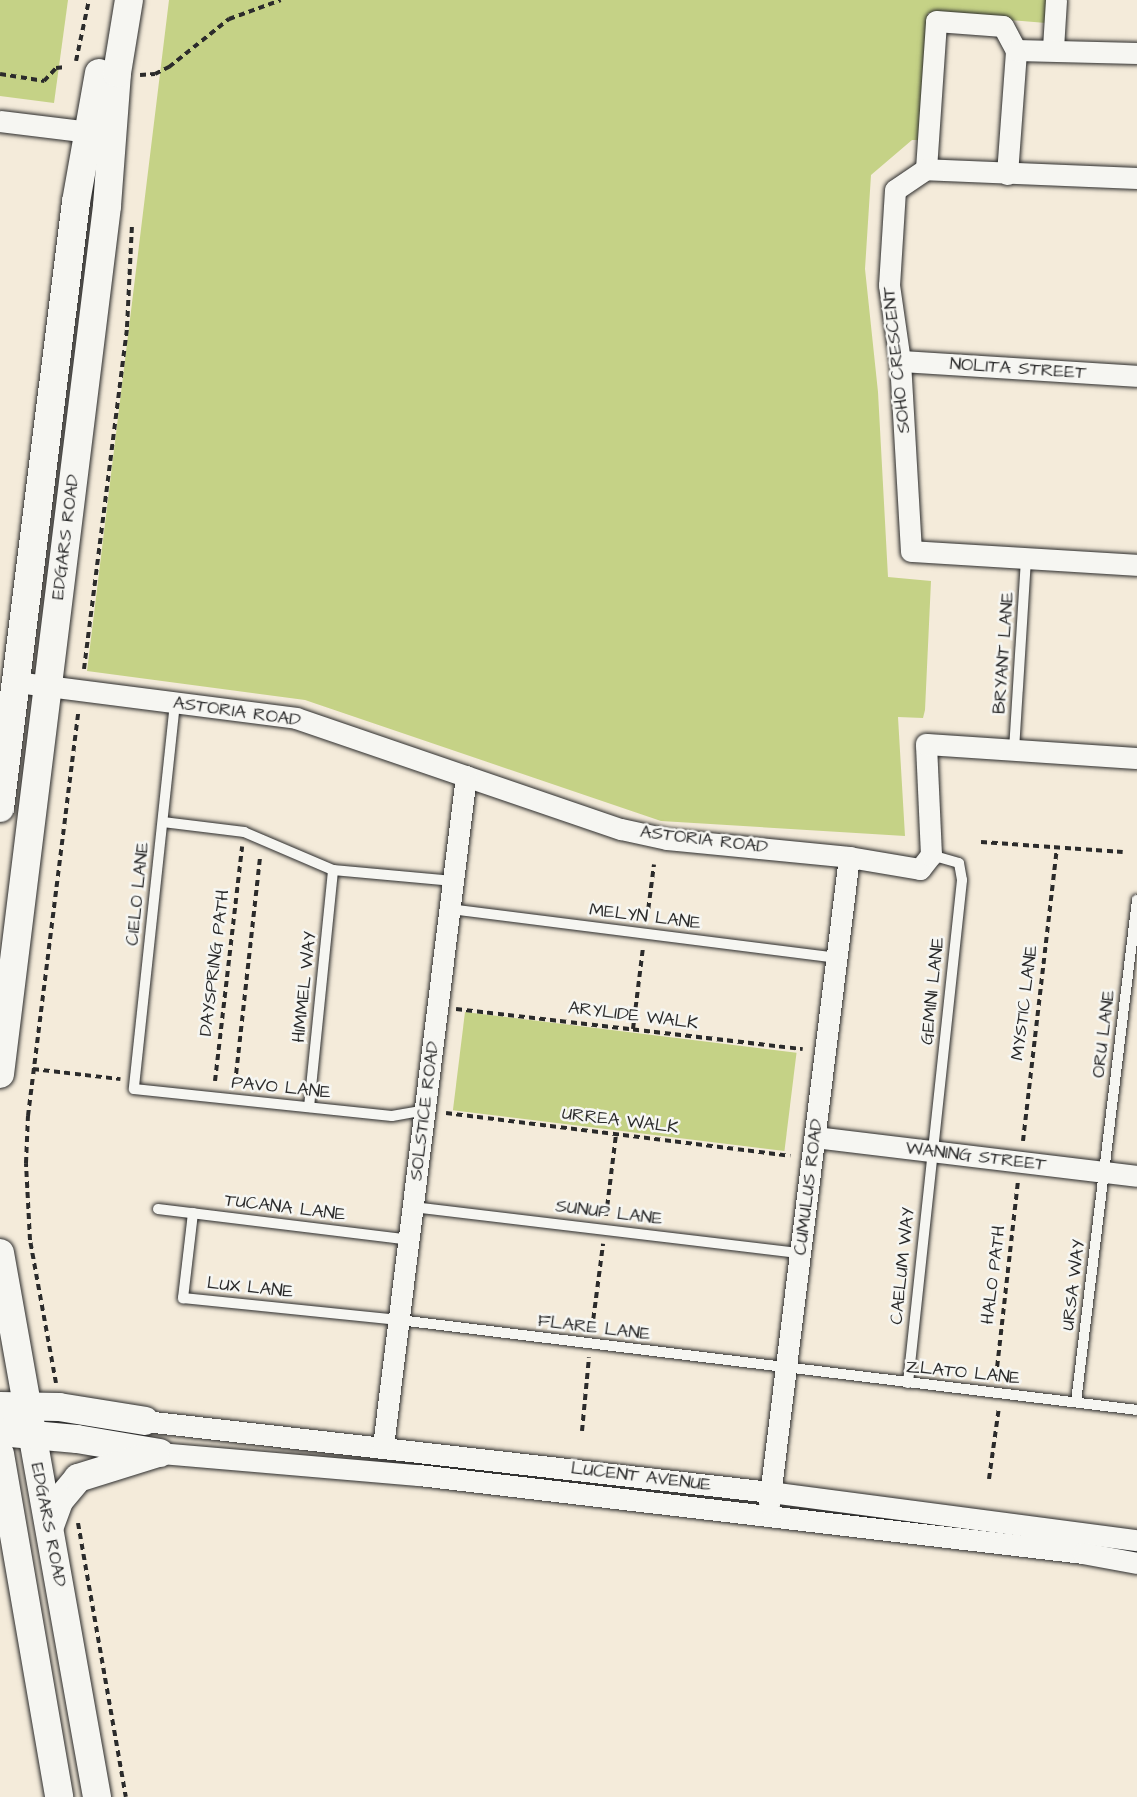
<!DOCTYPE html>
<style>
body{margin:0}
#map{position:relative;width:1137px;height:1797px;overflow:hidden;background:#f4ebda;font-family:"Architects Daughter",sans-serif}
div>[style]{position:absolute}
.green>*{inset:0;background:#c5d286;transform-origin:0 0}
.path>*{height:4px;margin-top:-2px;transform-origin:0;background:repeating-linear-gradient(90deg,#2b2b2b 0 6px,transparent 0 10.5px)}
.roads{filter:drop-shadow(0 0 2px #2b2b2b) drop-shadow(0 0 2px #2b2b2b)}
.lane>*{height:10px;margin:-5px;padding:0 5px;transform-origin:5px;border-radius:5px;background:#f6f6f2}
.street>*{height:21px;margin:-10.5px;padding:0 10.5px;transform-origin:10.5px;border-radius:10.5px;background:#f6f6f2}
.secondary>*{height:28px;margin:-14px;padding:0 14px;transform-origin:14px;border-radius:14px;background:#f6f6f2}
span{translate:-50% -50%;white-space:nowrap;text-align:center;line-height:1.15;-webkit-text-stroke:5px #f6f6f2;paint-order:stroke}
.street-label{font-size:18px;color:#2b2b2b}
</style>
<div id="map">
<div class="green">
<i style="clip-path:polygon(0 0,68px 0,54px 103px,0 96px)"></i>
<i style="clip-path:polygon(169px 0,1048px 0,1046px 23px,928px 13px,918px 140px,912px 140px,871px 175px,865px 269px,878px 392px,888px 577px,931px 581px,925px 710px,923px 718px,898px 717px,905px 836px,661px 821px,305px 700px,87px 671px)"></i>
<i style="left:465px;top:1012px;width:334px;height:99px;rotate:7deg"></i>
</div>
<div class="path">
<i style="left:76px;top:61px;width:62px;rotate:-78deg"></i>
<i style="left:0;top:74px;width:45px;rotate:9deg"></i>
<i style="left:44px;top:81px;width:18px;rotate:-47deg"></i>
<i style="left:56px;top:68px;width:10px;rotate:-6deg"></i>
<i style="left:140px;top:75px;width:15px;rotate:-4deg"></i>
<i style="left:155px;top:74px;width:16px;rotate:-27deg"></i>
<i style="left:169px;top:67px;width:77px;rotate:-38.7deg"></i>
<i style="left:229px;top:19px;width:55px;rotate:-20.1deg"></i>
<i style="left:84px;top:669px;width:345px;rotate:-82.8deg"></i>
<i style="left:127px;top:327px;width:101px;rotate:-87.2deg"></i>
<i style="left:981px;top:842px;width:142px;rotate:4deg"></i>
<i style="left:647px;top:919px;width:55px;rotate:-82.7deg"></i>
<i style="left:456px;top:1009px;width:349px;rotate:6.6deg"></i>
<i style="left:633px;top:1029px;width:82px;rotate:-83deg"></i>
<i style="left:33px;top:1069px;width:88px;rotate:6.6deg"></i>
<i style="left:215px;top:1081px;width:236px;rotate:-83.4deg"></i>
<i style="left:235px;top:1084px;width:229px;rotate:-83.7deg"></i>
<i style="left:446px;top:1113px;width:347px;rotate:7.1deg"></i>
<i style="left:1023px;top:1141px;width:296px;rotate:-83.4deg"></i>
<i style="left:606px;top:1216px;width:83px;rotate:-83deg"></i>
<i style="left:592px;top:1329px;width:86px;rotate:-82.6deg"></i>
<i style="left:996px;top:1377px;width:197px;rotate:-83.6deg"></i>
<i style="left:56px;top:1383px;width:145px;rotate:-100.3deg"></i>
<i style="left:30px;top:1240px;width:77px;rotate:-93deg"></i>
<i style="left:26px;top:1163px;width:47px;rotate:-87.6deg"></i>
<i style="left:28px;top:1116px;width:407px;rotate:-82.9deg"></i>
<i style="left:582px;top:1431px;width:74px;rotate:-84.6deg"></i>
<i style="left:989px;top:1479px;width:73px;rotate:-82.1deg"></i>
<i style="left:78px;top:1523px;width:278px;rotate:80.1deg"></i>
</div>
<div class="roads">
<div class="lane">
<i style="left:175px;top:703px;width:388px;rotate:96.1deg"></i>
<i style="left:134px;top:1089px;width:259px;rotate:6deg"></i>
<i style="left:392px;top:1116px;width:34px;rotate:-10deg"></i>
<i style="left:1014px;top:750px;width:191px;rotate:-86.4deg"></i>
<i style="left:163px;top:822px;width:82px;rotate:7deg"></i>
<i style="left:244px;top:832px;width:97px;rotate:23.1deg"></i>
<i style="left:333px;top:870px;width:121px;rotate:5.2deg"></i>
<i style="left:450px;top:909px;width:390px;rotate:7.2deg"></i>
<i style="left:309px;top:1107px;width:238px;rotate:-84.2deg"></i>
<i style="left:413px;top:1207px;width:390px;rotate:6.8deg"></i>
<i style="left:158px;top:1209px;width:253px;rotate:7deg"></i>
<i style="left:193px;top:1213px;width:86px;rotate:96.7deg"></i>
<i style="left:183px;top:1298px;width:217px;rotate:5.8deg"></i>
<i style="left:399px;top:1320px;width:743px;rotate:6.95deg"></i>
<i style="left:908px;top:1383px;width:506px;rotate:-83.87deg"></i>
<i style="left:962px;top:880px;width:17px;rotate:-100deg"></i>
<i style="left:959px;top:863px;width:29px;rotate:-164deg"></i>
<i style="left:1076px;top:1402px;width:506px;rotate:-83.07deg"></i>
</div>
<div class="street">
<i style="left:1053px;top:48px;width:48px;rotate:-86.4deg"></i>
<i style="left:0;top:121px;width:90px;rotate:7deg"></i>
<i style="left:926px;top:169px;width:148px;rotate:-86.1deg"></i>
<i style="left:936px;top:21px;width:67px;rotate:4.3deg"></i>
<i style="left:1003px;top:26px;width:27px;rotate:62deg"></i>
<i style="left:1007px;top:174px;width:124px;rotate:-85.8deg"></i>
<i style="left:1016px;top:50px;width:121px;rotate:1.4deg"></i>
<i style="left:1137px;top:178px;width:211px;rotate:-177.6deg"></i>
<i style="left:926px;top:169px;width:37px;rotate:146deg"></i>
<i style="left:895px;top:190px;width:95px;rotate:93.6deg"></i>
<i style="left:889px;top:285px;width:77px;rotate:81.8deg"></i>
<i style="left:900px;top:361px;width:190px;rotate:86.7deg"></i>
<i style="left:911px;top:551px;width:226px;rotate:3.5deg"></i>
<i style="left:900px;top:361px;width:237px;rotate:3.6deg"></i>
<i style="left:16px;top:682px;width:282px;rotate:7.3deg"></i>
<i style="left:296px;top:718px;width:343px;rotate:18.9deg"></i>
<i style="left:621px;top:829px;width:47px;rotate:12.3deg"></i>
<i style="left:667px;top:839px;width:183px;rotate:5.6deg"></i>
<i style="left:849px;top:857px;width:72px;rotate:9.6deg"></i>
<i style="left:920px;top:869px;width:18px;rotate:-52deg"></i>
<i style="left:931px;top:855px;width:111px;rotate:-92.6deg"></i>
<i style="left:926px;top:744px;width:211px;rotate:3.8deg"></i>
<i style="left:815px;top:1137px;width:324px;rotate:6.9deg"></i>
<i style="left:145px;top:1421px;width:629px;rotate:6.48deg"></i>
<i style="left:770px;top:1492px;width:370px;rotate:7.5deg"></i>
<i style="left:383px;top:1446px;width:675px;rotate:-82.94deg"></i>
<i style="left:160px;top:1453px;width:260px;rotate:4.9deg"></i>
<i style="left:419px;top:1475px;width:669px;rotate:6.7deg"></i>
<i style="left:1083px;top:1553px;width:55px;rotate:10.5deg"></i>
<i style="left:769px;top:1504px;width:652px;rotate:-82.95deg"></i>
</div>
<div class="secondary">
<i style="left:0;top:808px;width:611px;rotate:-82.85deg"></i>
<i style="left:76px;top:202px;width:131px;rotate:-79.9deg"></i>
<i style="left:0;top:1074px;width:875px;rotate:-82.97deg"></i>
<i style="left:107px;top:206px;width:133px;rotate:-85.7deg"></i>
<i style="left:117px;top:73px;width:74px;rotate:-80.7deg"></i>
<i style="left:0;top:1253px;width:553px;rotate:79.89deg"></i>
<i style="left:0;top:1406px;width:59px;rotate:1deg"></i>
<i style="left:59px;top:1407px;width:87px;rotate:9.2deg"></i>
<i style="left:0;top:1432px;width:77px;rotate:5.2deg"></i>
<i style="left:77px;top:1439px;width:84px;rotate:9.6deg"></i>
<i style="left:0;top:1454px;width:348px;rotate:80.2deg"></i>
<i style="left:50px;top:1526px;width:27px;rotate:-70deg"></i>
<i style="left:59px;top:1501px;width:30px;rotate:-50deg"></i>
<i style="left:78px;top:1478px;width:81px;rotate:-17.3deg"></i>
</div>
</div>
<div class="street-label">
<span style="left:897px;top:360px;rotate:-96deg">SOHO CRESCENT</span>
<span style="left:1018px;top:369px;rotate:4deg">NOLITA STREET</span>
<span style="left:66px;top:537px;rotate:-83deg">EDGARS ROAD</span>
<span style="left:1004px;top:653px;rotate:-86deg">BRYANT LANE</span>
<span style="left:237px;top:712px;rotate:8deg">ASTORIA ROAD</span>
<span style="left:704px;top:840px;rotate:7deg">ASTORIA ROAD</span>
<span style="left:138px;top:894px;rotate:-84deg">CIELO LANE</span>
<span style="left:645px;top:917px;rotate:7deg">MELYN LANE</span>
<span style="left:215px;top:963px;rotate:-83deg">DAYSPRING PATH</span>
<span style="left:305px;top:987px;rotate:-84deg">HIMMEL WAY</span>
<span style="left:933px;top:991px;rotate:-84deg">GEMINI LANE</span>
<span style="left:1025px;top:1003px;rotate:-83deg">MYSTIC LANE</span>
<span style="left:633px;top:1016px;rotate:7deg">ARYLIDE WALK</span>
<span style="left:1104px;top:1034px;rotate:-83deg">ORU LANE</span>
<span style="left:281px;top:1088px;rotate:6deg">PAVO LANE</span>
<span style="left:425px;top:1111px;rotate:-83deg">SOLSTICE ROAD</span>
<span style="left:620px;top:1121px;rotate:7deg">URREA WALK</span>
<span style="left:976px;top:1157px;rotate:7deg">WANING STREET</span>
<span style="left:809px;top:1187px;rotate:-83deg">CUMULUS ROAD</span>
<span style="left:285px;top:1208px;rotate:7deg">TUCANA LANE</span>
<span style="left:609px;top:1213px;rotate:7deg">SUNUP LANE</span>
<span style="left:903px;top:1266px;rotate:-84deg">CAELUM WAY</span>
<span style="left:994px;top:1275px;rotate:-83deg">HALO PATH</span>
<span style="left:1074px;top:1285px;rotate:-83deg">URSA WAY</span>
<span style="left:250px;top:1288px;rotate:6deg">LUX LANE</span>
<span style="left:594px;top:1328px;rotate:7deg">FLARE LANE</span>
<span style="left:963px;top:1373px;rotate:6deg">ZLATO LANE</span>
<span style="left:641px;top:1477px;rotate:7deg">LUCENT AVENUE</span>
<span style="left:48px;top:1525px;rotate:79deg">EDGARS ROAD</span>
</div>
</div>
